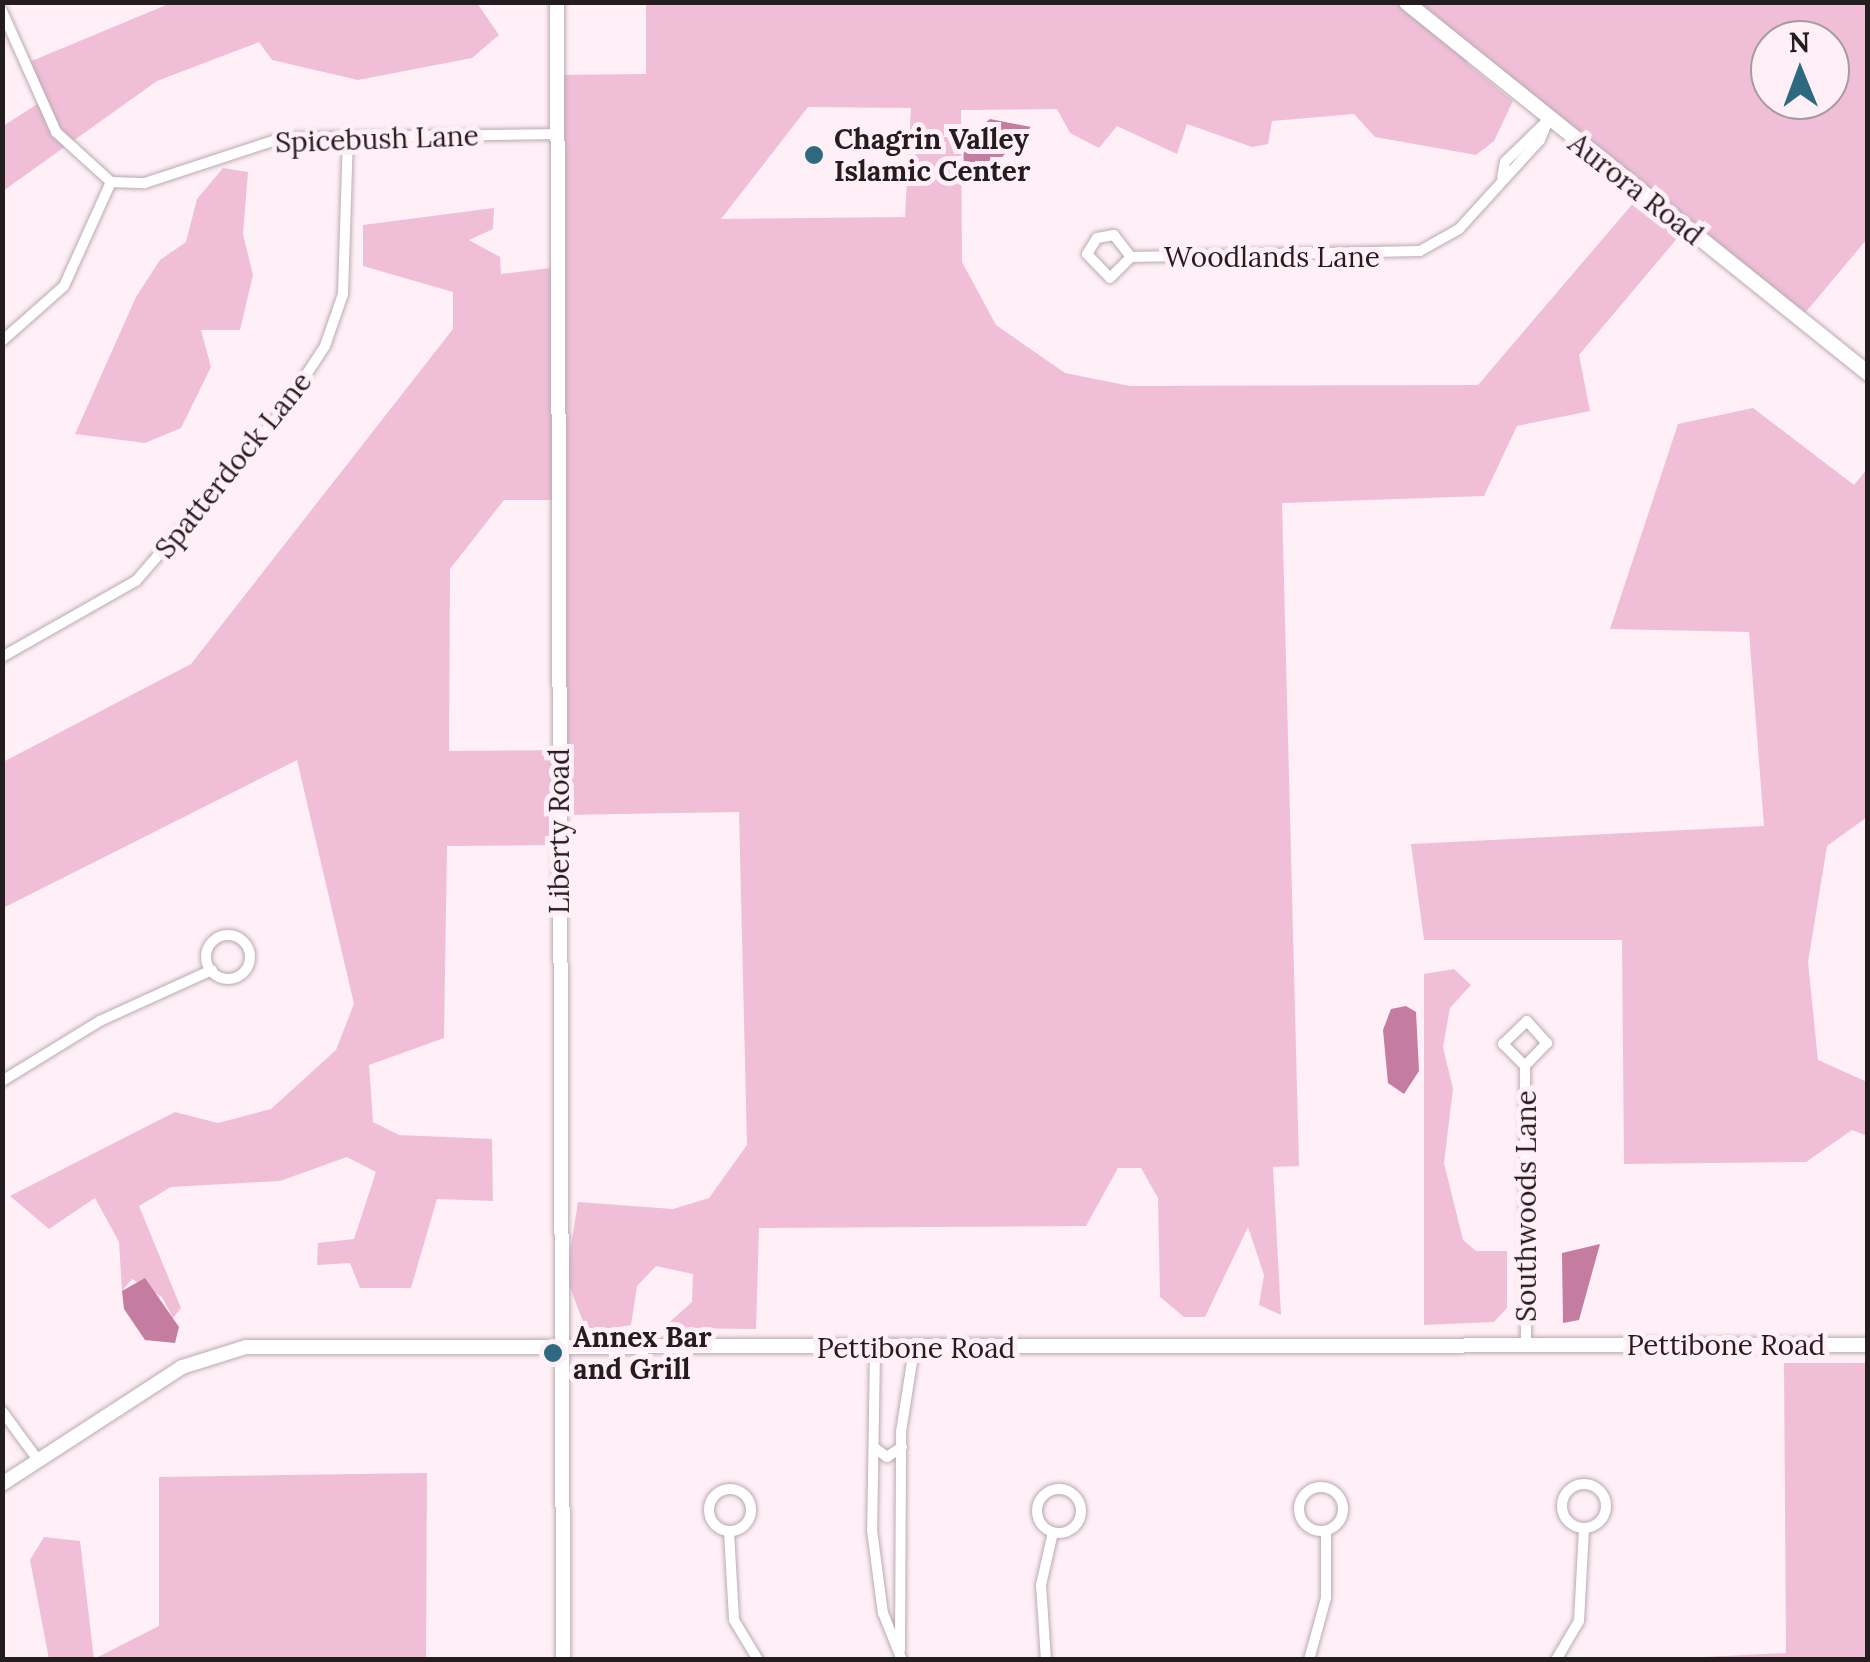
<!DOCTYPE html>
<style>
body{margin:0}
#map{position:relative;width:1870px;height:1662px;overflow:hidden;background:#ffeff6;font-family:Lora,serif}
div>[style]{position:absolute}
.green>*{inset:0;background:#f0bfd7}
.water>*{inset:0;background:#c47ca1}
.roads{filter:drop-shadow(0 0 2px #b9abb2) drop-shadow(0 0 2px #b9abb2)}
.street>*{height:10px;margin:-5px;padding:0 5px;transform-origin:5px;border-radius:5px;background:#fff}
.street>.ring{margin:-5px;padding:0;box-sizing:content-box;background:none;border:10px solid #fff;border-radius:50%}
.secondary>*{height:14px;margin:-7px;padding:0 7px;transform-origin:7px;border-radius:7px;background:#fff}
.primary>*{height:15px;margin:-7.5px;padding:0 7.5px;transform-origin:7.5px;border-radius:7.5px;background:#fff}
.dots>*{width:28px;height:28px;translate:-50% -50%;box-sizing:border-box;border:5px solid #ffeff6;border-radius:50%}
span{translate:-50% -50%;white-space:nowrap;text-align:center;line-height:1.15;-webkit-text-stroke:10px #ffeff6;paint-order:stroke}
.street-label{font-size:28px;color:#231d20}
.poi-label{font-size:28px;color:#231d20;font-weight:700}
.left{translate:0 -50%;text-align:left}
.frame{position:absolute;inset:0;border:5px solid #231d20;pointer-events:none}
.north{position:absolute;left:1750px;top:20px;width:100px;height:100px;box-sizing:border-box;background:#ffeff6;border:2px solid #a79ba0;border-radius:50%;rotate:359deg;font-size:28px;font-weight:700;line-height:40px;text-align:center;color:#231d20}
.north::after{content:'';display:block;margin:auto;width:35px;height:45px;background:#2d6a81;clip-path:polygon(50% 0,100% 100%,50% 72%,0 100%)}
</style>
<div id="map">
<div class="green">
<i style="clip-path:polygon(171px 3px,477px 3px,499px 35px,472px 58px,358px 80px,272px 60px,259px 42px,157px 81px,3px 191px,3px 126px,39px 103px,22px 65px)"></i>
<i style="clip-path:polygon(evenodd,646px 3px,1867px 3px,1867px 239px,1800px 319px,1685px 229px,1579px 355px,1590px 411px,1517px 426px,1484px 496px,1282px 503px,1299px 1166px,1273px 1167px,1281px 1315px,1259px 1305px,1264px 1275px,1248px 1227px,1205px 1317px,1184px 1317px,1160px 1297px,1158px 1198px,1141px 1168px,1118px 1168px,1086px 1226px,759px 1228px,756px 1329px,663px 1328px,692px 1302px,693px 1274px,656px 1266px,637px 1286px,631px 1325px,587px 1332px,566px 1277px,578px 1202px,673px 1209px,709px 1198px,747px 1145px,739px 812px,560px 815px,559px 845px,447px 846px,444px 1038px,369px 1065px,373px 1122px,399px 1135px,492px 1139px,493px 1201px,437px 1199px,411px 1288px,360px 1288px,350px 1263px,317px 1265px,318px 1243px,354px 1239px,376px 1172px,347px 1157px,280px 1181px,171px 1187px,139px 1206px,181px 1308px,173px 1318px,162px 1297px,132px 1279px,122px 1291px,119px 1242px,95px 1198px,49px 1229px,10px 1196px,175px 1112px,218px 1123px,271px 1109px,336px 1050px,354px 1004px,297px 760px,3px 908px,3px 762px,191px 664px,453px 329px,453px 292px,363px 266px,363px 225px,494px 208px,493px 229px,469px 240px,500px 257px,501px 274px,558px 267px,557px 75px,646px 74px,646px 3px,1770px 40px,1830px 40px,1830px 100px,1770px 100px,1770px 40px,646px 3px,1472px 57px,1641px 194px,1478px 385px,1130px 386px,1065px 373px,996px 325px,962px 262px,961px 110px,1057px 109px,1070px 133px,1099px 148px,1117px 126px,1177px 154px,1187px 124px,1252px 147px,1268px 144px,1272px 121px,1354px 114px,1375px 137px,1476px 155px,1494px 141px,1513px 101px,1467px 63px,1472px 57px,646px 3px,808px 107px,911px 108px,905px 217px,721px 219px,808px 107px,646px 3px,504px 500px,558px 500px,559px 750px,449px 751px,450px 569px,504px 500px)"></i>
<i style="clip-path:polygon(223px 168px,248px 172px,243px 234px,253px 275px,240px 330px,201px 330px,211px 367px,181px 428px,145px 443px,75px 434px,136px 297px,160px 260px,186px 242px,197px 199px)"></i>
<i style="clip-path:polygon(1753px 408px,1854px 485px,1867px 469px,1867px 817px,1827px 846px,1808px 962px,1818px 1060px,1867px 1082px,1867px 1136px,1852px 1130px,1806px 1162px,1624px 1164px,1622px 940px,1424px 940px,1411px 844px,1764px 826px,1749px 632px,1610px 629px,1678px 424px)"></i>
<i style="clip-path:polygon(1454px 969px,1471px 985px,1450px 1008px,1443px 1047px,1453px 1089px,1444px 1163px,1463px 1240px,1476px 1251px,1507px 1251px,1507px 1308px,1494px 1322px,1424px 1325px,1424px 974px)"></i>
<i style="clip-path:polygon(1784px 1363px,1867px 1363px,1867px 1659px,1662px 1659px,1786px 1653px)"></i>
<i style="clip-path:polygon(427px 1473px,426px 1659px,49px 1659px,30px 1560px,44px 1537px,80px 1541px,94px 1659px,159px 1626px,159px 1477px)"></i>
</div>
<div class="water">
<i style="clip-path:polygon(990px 119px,1031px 127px,975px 185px,964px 171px,963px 140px)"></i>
<i style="clip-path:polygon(1406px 1006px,1416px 1012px,1419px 1071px,1404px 1094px,1388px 1083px,1383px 1030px,1391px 1009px)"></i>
<i style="clip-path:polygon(1600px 1244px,1579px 1320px,1563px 1323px,1562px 1253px)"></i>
<i style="clip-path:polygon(145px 1278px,179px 1327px,175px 1343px,145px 1340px,124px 1309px,122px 1291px)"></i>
</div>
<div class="roads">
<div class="street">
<i style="left:2px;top:11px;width:133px;rotate:65.9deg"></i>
<i style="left:56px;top:132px;width:74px;rotate:42.3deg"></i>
<i style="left:111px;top:182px;width:34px;rotate:2deg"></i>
<i style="left:145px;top:183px;width:144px;rotate:-18.2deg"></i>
<i style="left:282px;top:138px;width:276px;rotate:-0.8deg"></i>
<i style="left:1131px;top:257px;width:28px;rotate:-128deg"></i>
<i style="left:1114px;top:235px;width:17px;rotate:170deg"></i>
<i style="left:1097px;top:238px;width:19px;rotate:122deg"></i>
<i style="left:1087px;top:254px;width:33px;rotate:46deg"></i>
<i style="left:1110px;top:278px;width:30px;rotate:-45deg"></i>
<i style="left:1131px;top:257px;width:289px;rotate:-1.2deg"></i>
<i style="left:1420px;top:251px;width:45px;rotate:-29.4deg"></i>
<i style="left:1459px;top:229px;width:120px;rotate:-47.7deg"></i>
<i style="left:1540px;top:140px;width:22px;rotate:-68deg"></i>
<i style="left:1548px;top:120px;width:60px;rotate:135.7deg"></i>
<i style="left:1505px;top:162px;width:15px;rotate:101deg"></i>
<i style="left:2px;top:341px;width:83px;rotate:-41.6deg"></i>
<i style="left:64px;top:286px;width:114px;rotate:-65.7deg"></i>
<i style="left:2px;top:657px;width:154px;rotate:-29.6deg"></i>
<i style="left:136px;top:581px;width:223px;rotate:-49.2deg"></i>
<i style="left:282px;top:412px;width:79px;rotate:-56.9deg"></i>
<i style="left:325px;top:346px;width:55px;rotate:-70.9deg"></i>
<i style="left:343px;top:294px;width:160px;rotate:-88.2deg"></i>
<i class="ring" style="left:206px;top:935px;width:34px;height:34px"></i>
<i style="left:1525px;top:1066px;width:31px;rotate:-135deg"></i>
<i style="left:1503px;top:1044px;width:33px;rotate:-44deg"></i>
<i style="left:1527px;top:1021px;width:30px;rotate:48deg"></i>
<i style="left:1547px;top:1043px;width:32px;rotate:134deg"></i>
<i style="left:1525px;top:1066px;width:281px;rotate:89.8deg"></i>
<i style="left:2px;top:1081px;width:115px;rotate:-31.5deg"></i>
<i style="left:100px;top:1021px;width:123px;rotate:-24.5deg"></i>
<i style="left:875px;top:1349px;width:181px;rotate:90.9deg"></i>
<i style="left:872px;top:1530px;width:84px;rotate:82.5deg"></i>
<i style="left:883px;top:1613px;width:51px;rotate:68deg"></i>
<i style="left:2px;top:1411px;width:61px;rotate:53.7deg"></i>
<i style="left:875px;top:1448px;width:15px;rotate:37deg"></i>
<i style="left:887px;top:1457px;width:18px;rotate:-34deg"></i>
<i class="ring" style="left:1562px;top:1484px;width:34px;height:34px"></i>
<i class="ring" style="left:1299px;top:1487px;width:34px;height:34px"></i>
<i class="ring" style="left:709px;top:1489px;width:32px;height:32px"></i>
<i class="ring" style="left:1037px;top:1489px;width:34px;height:34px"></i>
<i style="left:729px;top:1532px;width:88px;rotate:86.7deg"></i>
<i style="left:734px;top:1620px;width:47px;rotate:59deg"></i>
<i style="left:900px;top:1650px;width:218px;rotate:-89.7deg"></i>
<i style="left:901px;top:1432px;width:84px;rotate:-81.1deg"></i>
<i style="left:1046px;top:1660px;width:75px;rotate:-93.8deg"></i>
<i style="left:1041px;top:1585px;width:54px;rotate:-77.2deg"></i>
<i style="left:1309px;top:1660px;width:64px;rotate:-74.7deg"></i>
<i style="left:1326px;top:1598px;width:67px;rotate:-90deg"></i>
<i style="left:1556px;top:1660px;width:45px;rotate:-59.5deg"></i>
<i style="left:1579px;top:1621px;width:92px;rotate:-86.9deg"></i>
</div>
<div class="secondary">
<i style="left:557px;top:2px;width:1658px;rotate:89.79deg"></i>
<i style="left:2px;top:1484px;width:215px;rotate:-33deg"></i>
<i style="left:182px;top:1367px;width:67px;rotate:-17.4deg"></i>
<i style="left:246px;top:1347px;width:1622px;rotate:-0.07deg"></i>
</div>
<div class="primary">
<i style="left:1406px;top:2px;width:593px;rotate:38.77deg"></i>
</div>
</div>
<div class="dots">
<i style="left:814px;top:155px;background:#2d6a81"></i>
<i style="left:553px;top:1353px;background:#2d6a81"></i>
</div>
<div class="street-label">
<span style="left:377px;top:139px;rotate:-2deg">Spicebush Lane</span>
<span style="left:1636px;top:189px;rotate:38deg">Aurora Road</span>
<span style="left:1272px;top:257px">Woodlands Lane</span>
<span style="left:233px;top:465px;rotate:-51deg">Spatterdock Lane</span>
<span style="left:559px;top:831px;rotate:-90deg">Liberty Road</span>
<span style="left:1526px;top:1206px;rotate:-90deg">Southwoods Lane</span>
<span style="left:1726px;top:1345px">Pettibone Road</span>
<span style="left:916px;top:1348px">Pettibone Road</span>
</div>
<div class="poi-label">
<span class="left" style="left:834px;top:155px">Chagrin Valley<br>Islamic Center</span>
<span class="left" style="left:573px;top:1353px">Annex Bar<br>and Grill</span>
</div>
<div class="frame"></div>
<div class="north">N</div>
</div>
